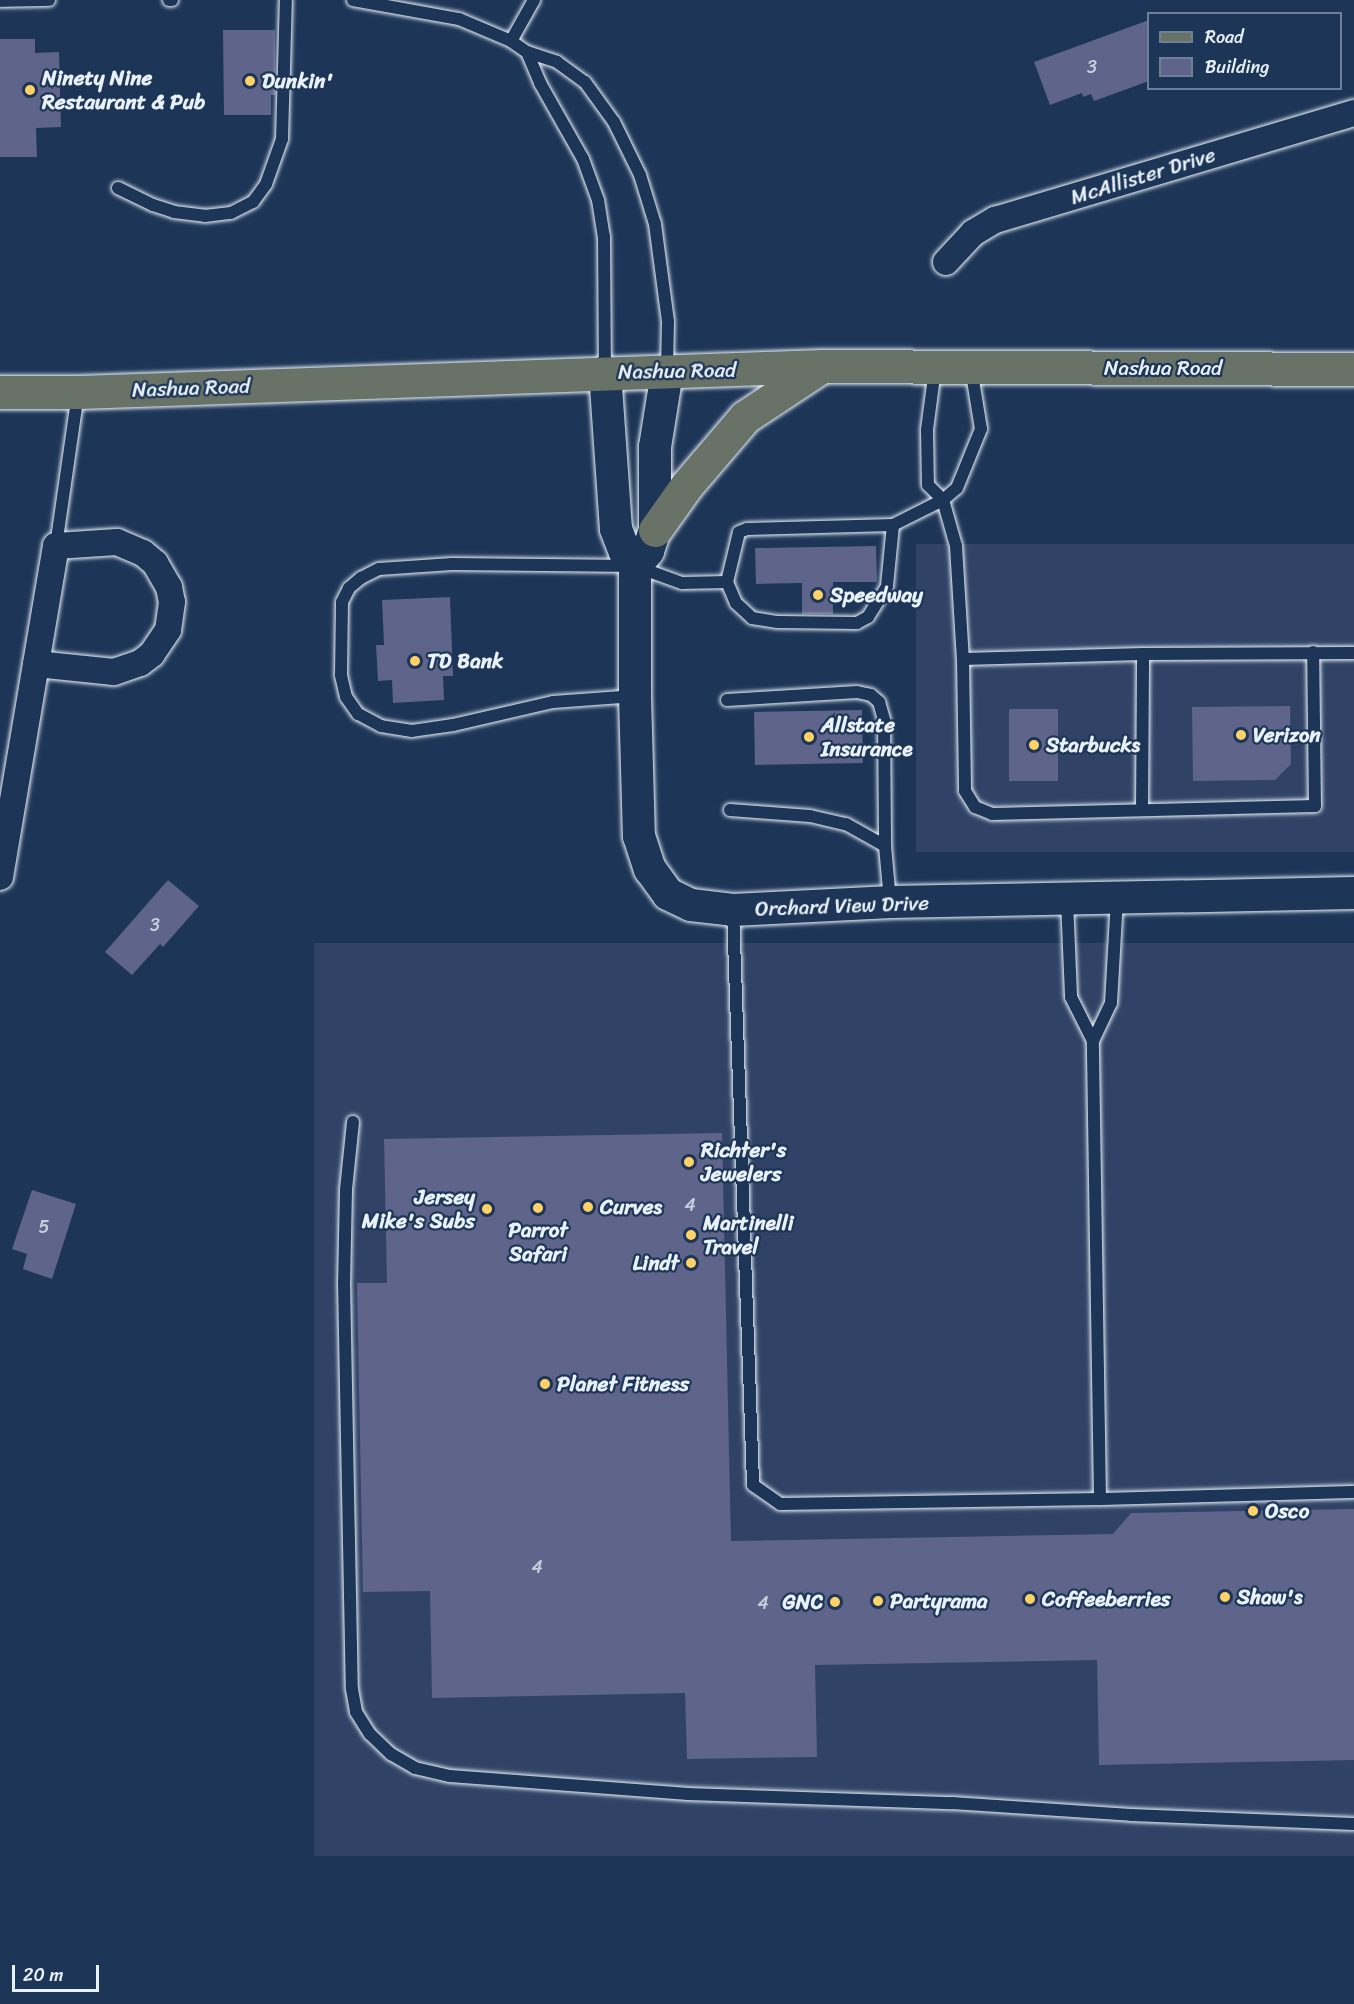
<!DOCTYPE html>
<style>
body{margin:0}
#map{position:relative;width:1354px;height:2004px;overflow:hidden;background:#1d3557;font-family:Sriracha,sans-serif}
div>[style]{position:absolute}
.built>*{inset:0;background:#304366;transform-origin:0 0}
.building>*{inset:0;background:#5e648a;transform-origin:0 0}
.roads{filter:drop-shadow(0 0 2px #e8f1f8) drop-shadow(0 0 2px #e8f1f8)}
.service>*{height:12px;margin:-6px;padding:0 6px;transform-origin:6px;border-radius:6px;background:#1d3557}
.minor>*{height:26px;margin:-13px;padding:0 13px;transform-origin:13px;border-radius:13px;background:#1d3557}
.tertiary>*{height:32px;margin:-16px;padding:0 16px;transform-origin:16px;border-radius:16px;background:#1d3557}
.primary>*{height:33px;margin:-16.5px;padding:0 16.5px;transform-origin:16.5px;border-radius:16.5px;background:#687266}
.dots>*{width:16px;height:16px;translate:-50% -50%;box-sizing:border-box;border:3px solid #1d3557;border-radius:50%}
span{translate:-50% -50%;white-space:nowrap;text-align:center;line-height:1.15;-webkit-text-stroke:4.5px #1d3557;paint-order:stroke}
.number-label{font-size:18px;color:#c6cedc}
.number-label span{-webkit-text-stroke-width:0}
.poi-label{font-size:21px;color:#e8f1f8;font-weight:700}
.left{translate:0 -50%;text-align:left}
.right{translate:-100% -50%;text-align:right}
.street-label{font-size:21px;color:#e8f1f8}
.legend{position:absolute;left:1147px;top:12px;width:195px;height:78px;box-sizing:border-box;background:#1d3557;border:2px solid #6e8097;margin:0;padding:8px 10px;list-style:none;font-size:18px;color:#e8f1f8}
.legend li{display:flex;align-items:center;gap:12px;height:30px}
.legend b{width:30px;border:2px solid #6e8097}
.scale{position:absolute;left:12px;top:1965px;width:87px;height:27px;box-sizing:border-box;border:3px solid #e8f1f8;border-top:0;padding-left:8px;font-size:18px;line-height:21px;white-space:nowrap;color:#e8f1f8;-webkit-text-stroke:4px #1d3557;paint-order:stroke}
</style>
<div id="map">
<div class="built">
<i style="left:1354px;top:544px;width:308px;height:438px;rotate:90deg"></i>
<i style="left:1354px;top:943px;width:913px;height:1040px;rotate:90deg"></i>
</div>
<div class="building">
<i style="clip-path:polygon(1149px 20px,1149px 81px,1094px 101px,1091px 94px,1083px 97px,1082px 93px,1050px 105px,1034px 62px)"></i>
<i style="clip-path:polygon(223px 30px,275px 30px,275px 95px,271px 95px,271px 115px,224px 115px)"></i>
<i style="clip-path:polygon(0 39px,35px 39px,35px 53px,59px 52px,61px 127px,36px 128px,37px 157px,0 157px)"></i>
<i style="clip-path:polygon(876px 546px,877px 582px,833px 582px,833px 614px,802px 614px,802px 583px,756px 584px,755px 548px)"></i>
<i style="clip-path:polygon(450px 597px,453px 676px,443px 676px,444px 700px,393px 703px,392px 680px,378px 681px,376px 645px,384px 645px,382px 600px)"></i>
<i style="clip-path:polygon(1290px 706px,1291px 764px,1275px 780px,1193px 781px,1192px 707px)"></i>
<i style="left:1009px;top:709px;width:49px;height:72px"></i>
<i style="left:862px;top:710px;width:53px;height:108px;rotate:89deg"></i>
<i style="clip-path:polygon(168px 880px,199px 906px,163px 947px,160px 944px,132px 975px,105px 952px)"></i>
<i style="clip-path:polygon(722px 1133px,731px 1541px,1113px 1534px,1131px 1513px,1354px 1509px,1354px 1760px,1099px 1765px,1097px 1660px,815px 1665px,817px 1757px,687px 1759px,685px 1693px,432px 1698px,430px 1591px,363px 1592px,357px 1283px,387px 1283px,384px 1139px)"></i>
<i style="clip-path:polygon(32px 1190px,76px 1204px,52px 1279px,23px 1269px,27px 1254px,12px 1249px)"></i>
</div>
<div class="roads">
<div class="service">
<i style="left:169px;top:0;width:3px"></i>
<i style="left:353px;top:0;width:108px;rotate:10.2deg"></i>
<i style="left:459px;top:19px;width:56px;rotate:22.9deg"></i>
<i style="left:511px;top:41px;width:19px;rotate:35deg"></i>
<i style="left:527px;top:52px;width:32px;rotate:18deg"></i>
<i style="left:557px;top:62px;width:34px;rotate:36deg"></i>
<i style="left:585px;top:82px;width:49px;rotate:54.1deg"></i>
<i style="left:614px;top:122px;width:59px;rotate:63.9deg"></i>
<i style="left:640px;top:175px;width:51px;rotate:73deg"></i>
<i style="left:655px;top:224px;width:98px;rotate:82.4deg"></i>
<i style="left:668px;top:321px;width:49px;rotate:91.2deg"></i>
<i style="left:0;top:1px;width:49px;rotate:-1.2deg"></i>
<i style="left:511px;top:41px;width:47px;rotate:-60.7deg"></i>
<i style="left:527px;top:52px;width:34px;rotate:67deg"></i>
<i style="left:540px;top:83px;width:87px;rotate:60.5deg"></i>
<i style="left:583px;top:159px;width:44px;rotate:69.9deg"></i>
<i style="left:598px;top:200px;width:36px;rotate:81deg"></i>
<i style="left:604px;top:236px;width:136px;rotate:89.6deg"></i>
<i style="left:118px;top:188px;width:39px;rotate:26deg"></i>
<i style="left:153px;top:205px;width:22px;rotate:18deg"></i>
<i style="left:174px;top:212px;width:31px;rotate:7deg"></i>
<i style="left:205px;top:216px;width:26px;rotate:-7deg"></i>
<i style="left:231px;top:213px;width:25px;rotate:-27deg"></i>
<i style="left:253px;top:202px;width:22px;rotate:-54deg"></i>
<i style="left:266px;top:184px;width:48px;rotate:-70.4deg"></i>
<i style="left:282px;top:139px;width:139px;rotate:-88.4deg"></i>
<i style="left:935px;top:369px;width:62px;rotate:97.5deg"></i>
<i style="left:927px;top:430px;width:55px;rotate:89deg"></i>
<i style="left:928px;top:485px;width:21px;rotate:45deg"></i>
<i style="left:943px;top:500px;width:48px;rotate:74.2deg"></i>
<i style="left:956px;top:546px;width:113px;rotate:86.5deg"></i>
<i style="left:963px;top:659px;width:132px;rotate:89.1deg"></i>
<i style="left:965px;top:791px;width:19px;rotate:58deg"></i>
<i style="left:975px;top:807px;width:18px;rotate:22deg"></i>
<i style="left:992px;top:814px;width:323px;rotate:-1.4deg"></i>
<i style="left:1315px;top:806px;width:154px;rotate:-90.7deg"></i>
<i style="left:56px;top:546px;width:155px;rotate:-81.8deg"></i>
<i style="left:727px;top:582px;width:51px;rotate:-76.5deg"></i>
<i style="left:739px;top:532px;width:9px;rotate:-21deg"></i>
<i style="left:747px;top:529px;width:146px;rotate:-1.6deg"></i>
<i style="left:963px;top:659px;width:180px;rotate:-1.6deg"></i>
<i style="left:1143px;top:654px;width:211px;rotate:-0.3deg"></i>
<i style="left:635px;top:696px;width:82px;rotate:175.8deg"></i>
<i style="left:553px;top:702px;width:103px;rotate:167deg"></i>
<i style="left:453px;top:725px;width:41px;rotate:171.7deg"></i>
<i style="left:412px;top:731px;width:31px;rotate:-171deg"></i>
<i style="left:381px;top:726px;width:26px;rotate:-152deg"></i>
<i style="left:358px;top:714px;width:21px;rotate:-125deg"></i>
<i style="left:346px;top:697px;width:23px;rotate:-103deg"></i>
<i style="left:341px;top:675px;width:73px;rotate:-89.2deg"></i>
<i style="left:342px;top:602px;width:16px;rotate:-63deg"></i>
<i style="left:349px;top:588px;width:16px;rotate:-40deg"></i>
<i style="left:361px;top:578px;width:20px;rotate:-27deg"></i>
<i style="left:379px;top:569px;width:73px;rotate:-3.9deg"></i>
<i style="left:452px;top:564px;width:183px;rotate:0.6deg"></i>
<i style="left:635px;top:566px;width:50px;rotate:19.9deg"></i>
<i style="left:682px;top:583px;width:45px;rotate:-1.3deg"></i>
<i style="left:727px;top:582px;width:23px;rotate:67deg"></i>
<i style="left:736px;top:603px;width:22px;rotate:43deg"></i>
<i style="left:752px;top:618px;width:26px;rotate:9deg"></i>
<i style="left:778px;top:622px;width:79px;rotate:0.7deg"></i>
<i style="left:857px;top:623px;width:13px;rotate:-29deg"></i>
<i style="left:868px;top:617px;width:36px;rotate:-58deg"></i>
<i style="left:887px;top:586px;width:61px;rotate:-84.4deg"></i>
<i style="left:893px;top:525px;width:56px;rotate:-26.6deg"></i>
<i style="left:943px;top:500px;width:18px;rotate:-41deg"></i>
<i style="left:957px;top:488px;width:64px;rotate:-67.9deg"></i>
<i style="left:981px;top:429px;width:62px;rotate:-99.3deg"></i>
<i style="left:727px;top:700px;width:130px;rotate:-3.5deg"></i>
<i style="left:857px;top:692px;width:14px;rotate:12deg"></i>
<i style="left:871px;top:695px;width:11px;rotate:41deg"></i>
<i style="left:879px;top:702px;width:19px;rotate:74deg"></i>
<i style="left:884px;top:720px;width:126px;rotate:89.5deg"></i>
<i style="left:885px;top:846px;width:55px;rotate:84.8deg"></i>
<i style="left:730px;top:810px;width:80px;rotate:4.3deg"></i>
<i style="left:810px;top:816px;width:37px;rotate:13deg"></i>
<i style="left:846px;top:824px;width:45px;rotate:29.4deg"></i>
<i style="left:1142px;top:810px;width:156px;rotate:-89.6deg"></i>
<i style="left:1067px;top:900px;width:97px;rotate:87.6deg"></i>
<i style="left:1071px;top:997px;width:49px;rotate:63.4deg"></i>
<i style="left:1093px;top:1041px;width:42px;rotate:-64.7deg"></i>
<i style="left:1111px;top:1003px;width:104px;rotate:-86.7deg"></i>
<i style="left:733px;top:911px;width:574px;rotate:88deg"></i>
<i style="left:753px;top:1485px;width:33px;rotate:35deg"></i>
<i style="left:780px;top:1504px;width:320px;rotate:-0.9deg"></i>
<i style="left:1100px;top:1499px;width:458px;rotate:-90.9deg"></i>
<i style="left:353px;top:1122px;width:68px;rotate:95.9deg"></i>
<i style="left:346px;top:1190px;width:92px;rotate:91.2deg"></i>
<i style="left:344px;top:1282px;width:407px;rotate:88.9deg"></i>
<i style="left:352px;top:1689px;width:23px;rotate:80deg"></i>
<i style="left:356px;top:1712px;width:26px;rotate:58deg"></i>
<i style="left:370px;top:1734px;width:29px;rotate:44deg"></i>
<i style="left:391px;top:1754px;width:28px;rotate:30deg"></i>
<i style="left:415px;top:1768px;width:36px;rotate:13deg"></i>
<i style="left:450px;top:1776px;width:239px;rotate:4.3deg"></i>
<i style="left:688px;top:1794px;width:264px;rotate:2deg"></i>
<i style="left:952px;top:1803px;width:179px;rotate:3.8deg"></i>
<i style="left:1131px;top:1815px;width:223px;rotate:2.3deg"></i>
<i style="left:1100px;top:1499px;width:254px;rotate:-1.6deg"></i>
</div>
<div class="minor">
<i style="left:946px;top:262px;width:40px;rotate:-47deg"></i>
<i style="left:973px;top:233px;width:26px;rotate:-31deg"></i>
<i style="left:995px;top:220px;width:375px;rotate:-16.6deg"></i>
<i style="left:0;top:877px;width:216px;rotate:-80.4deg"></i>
<i style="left:36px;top:664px;width:120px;rotate:-80.4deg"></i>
<i style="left:56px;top:546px;width:61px;rotate:-3.8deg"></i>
<i style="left:117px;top:542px;width:28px;rotate:23deg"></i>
<i style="left:143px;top:553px;width:16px;rotate:40deg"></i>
<i style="left:155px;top:563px;width:28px;rotate:60deg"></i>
<i style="left:169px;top:587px;width:15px;rotate:79deg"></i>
<i style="left:172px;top:602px;width:28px;rotate:98deg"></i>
<i style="left:168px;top:630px;width:29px;rotate:124deg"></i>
<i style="left:152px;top:654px;width:15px;rotate:143deg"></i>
<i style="left:140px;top:663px;width:28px;rotate:161deg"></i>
<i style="left:114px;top:672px;width:78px;rotate:-174.1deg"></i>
</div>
<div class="tertiary">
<i style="left:605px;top:372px;width:157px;rotate:86deg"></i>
<i style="left:616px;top:529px;width:25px;rotate:69deg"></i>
<i style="left:625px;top:552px;width:17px;rotate:54deg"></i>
<i style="left:635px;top:566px;width:130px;rotate:90deg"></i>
<i style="left:635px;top:696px;width:140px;rotate:88.4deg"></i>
<i style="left:639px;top:836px;width:35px;rotate:72deg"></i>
<i style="left:650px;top:869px;width:31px;rotate:54deg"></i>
<i style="left:668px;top:894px;width:25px;rotate:26deg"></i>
<i style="left:691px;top:905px;width:42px;rotate:6.8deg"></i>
<i style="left:733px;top:910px;width:158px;rotate:-2.9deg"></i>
<i style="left:891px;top:902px;width:463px;rotate:-1.1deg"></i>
<i style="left:635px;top:566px;width:20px;rotate:-49deg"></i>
<i style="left:648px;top:551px;width:22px;rotate:-72deg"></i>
<i style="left:655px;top:530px;width:83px;rotate:-90deg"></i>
<i style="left:655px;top:447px;width:76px;rotate:-80.9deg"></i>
</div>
<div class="primary">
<i style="left:0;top:392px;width:79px"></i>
<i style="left:79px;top:392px;width:743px;rotate:-2deg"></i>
<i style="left:822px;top:366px;width:532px;rotate:0.32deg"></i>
<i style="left:655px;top:530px;width:55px;rotate:-54.6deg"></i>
<i style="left:687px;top:485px;width:89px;rotate:-49.5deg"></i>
<i style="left:745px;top:417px;width:92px;rotate:-33.5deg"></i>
</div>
</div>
<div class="dots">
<i style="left:250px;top:81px;background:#ffd166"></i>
<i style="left:30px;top:90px;background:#ffd166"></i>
<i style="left:818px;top:595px;background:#ffd166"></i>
<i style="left:415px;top:661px;background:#ffd166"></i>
<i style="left:1241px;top:735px;background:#ffd166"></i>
<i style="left:809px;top:737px;background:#ffd166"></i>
<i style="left:1034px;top:745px;background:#ffd166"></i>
<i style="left:689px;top:1162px;background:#ffd166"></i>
<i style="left:588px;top:1207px;background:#ffd166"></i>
<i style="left:538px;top:1208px;background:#ffd166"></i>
<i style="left:487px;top:1209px;background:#ffd166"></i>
<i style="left:691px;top:1235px;background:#ffd166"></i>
<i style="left:691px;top:1263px;background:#ffd166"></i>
<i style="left:545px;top:1384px;background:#ffd166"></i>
<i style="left:1253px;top:1511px;background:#ffd166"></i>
<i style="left:1225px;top:1597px;background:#ffd166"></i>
<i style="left:1030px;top:1599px;background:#ffd166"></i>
<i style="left:878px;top:1601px;background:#ffd166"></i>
<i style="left:835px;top:1602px;background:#ffd166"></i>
</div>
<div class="number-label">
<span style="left:1092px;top:67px">3</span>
<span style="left:155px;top:925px">3</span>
<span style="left:690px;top:1205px">4</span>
<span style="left:44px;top:1227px">5</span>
<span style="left:537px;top:1567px">4</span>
<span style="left:763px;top:1603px">4</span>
</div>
<div class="poi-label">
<span class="left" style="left:42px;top:90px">Ninety Nine<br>Restaurant &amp; Pub</span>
<span class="left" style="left:262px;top:81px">Dunkin'</span>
<span class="left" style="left:830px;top:595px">Speedway</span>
<span class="left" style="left:427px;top:661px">TD Bank</span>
<span class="left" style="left:821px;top:737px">Allstate<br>Insurance</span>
<span class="left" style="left:1253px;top:735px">Verizon</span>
<span class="left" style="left:1046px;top:745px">Starbucks</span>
<span class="left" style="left:701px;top:1162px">Richter's<br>Jewelers</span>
<span class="right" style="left:475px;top:1209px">Jersey<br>Mike's Subs</span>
<span class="left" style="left:600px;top:1207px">Curves</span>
<span class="left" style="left:703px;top:1235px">Martinelli<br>Travel</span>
<span style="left:538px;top:1242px">Parrot<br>Safari</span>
<span class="right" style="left:679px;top:1263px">Lindt</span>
<span class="left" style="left:557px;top:1384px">Planet Fitness</span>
<span class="left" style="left:1265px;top:1511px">Osco</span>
<span class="left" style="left:1237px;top:1597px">Shaw's</span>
<span class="left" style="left:1042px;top:1599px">Coffeeberries</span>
<span class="left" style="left:890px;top:1601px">Partyrama</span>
<span class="right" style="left:823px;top:1602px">GNC</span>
</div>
<div class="street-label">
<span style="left:1143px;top:176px;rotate:-17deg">McAllister Drive</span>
<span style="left:1163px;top:368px">Nashua Road</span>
<span style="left:677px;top:371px;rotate:-1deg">Nashua Road</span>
<span style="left:191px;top:388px;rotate:-2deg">Nashua Road</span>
<span style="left:842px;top:906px;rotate:-2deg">Orchard View Drive</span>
</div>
<ul class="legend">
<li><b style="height:8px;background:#687266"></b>Road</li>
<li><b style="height:16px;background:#5e648a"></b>Building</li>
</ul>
<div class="scale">20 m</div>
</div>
